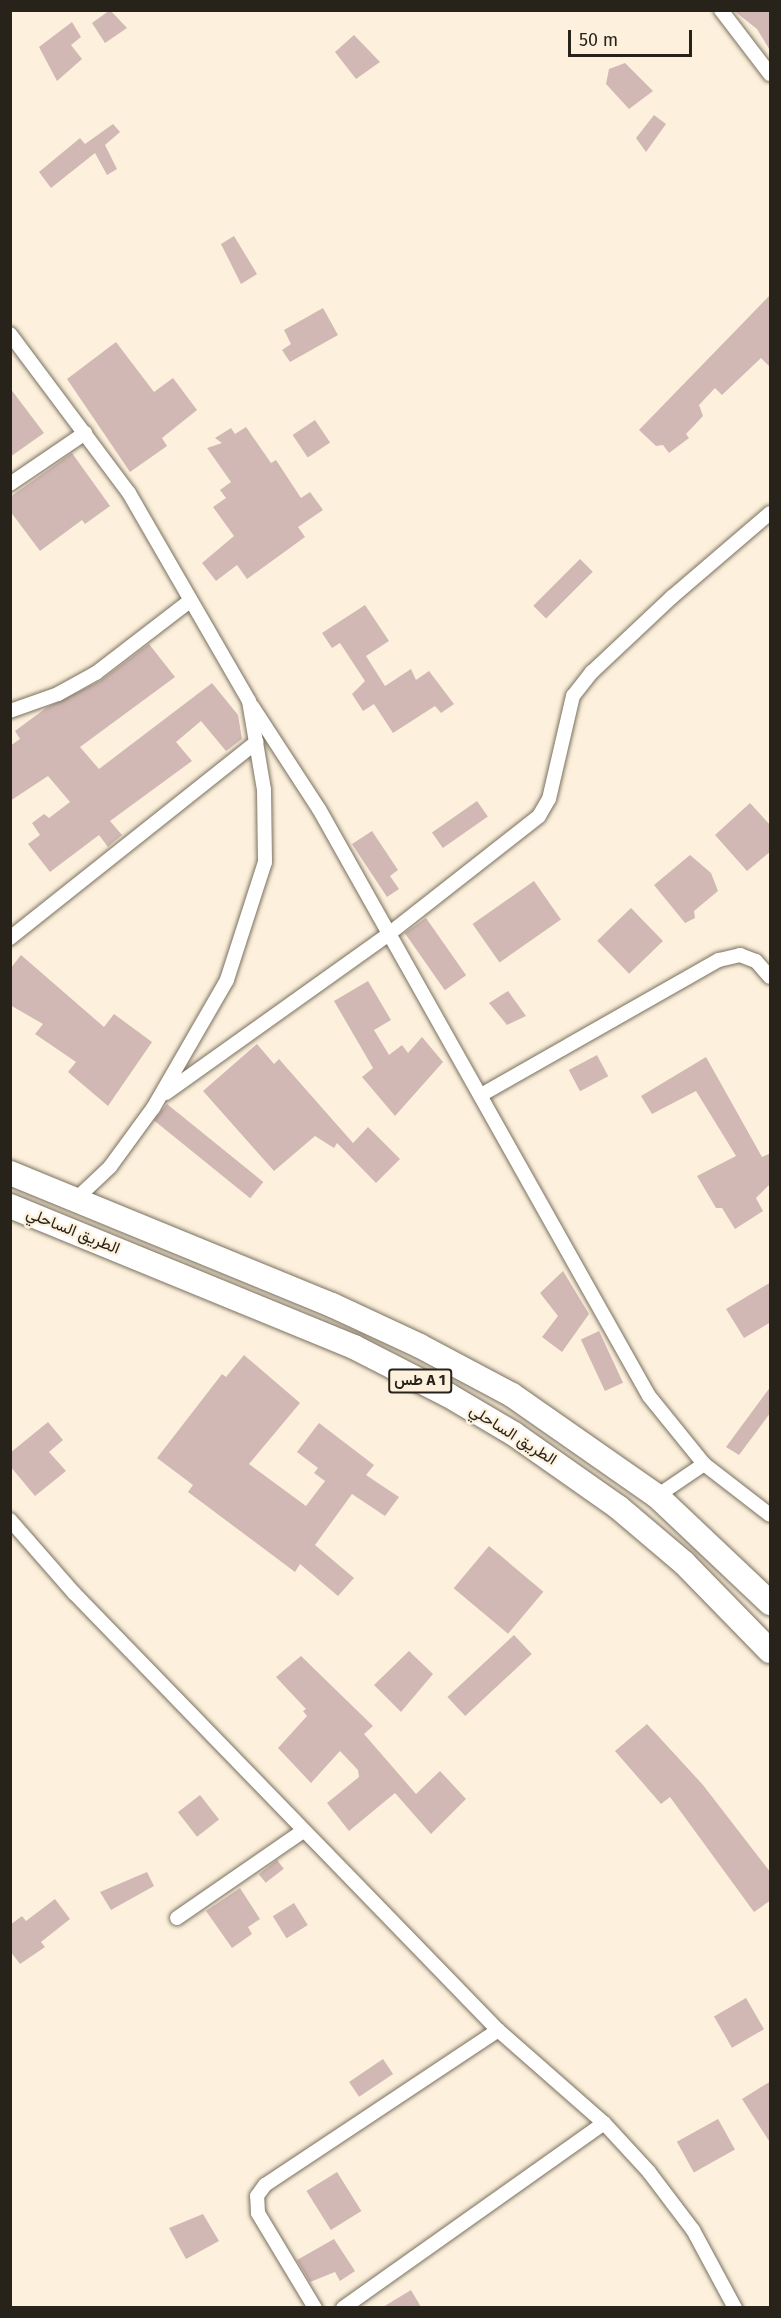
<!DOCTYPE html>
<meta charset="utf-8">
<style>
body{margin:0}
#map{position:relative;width:781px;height:2318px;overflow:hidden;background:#fdf1dd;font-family:"Fira Sans",Vazirmatn,sans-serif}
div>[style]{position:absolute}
.building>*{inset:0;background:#d1b8b4;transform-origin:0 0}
.roads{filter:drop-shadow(0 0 2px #7a705e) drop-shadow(0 0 2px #7a705e)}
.street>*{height:14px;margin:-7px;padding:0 7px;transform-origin:7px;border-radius:7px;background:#fff}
.highway>*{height:24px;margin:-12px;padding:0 12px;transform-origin:12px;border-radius:12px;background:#fff}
span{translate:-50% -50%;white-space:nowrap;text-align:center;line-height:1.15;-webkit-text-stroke:4.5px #fdf1dd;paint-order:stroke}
.shield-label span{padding:2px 4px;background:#fdf1dd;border:2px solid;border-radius:4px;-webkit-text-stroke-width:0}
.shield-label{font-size:15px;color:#27231b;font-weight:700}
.street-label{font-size:16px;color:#27231b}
.frame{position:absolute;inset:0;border:12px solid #27231b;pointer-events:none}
.scale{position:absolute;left:568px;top:30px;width:124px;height:27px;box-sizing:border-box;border:3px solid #27231b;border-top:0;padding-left:8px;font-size:18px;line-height:21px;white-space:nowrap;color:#27231b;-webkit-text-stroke:4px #fdf1dd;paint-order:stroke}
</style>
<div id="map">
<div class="building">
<i style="clip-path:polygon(110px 10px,127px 28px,105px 43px,92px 23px)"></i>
<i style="clip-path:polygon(733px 10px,771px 10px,771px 52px,757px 29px)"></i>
<i style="clip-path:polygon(72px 22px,81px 37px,71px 45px,82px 59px,57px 81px,39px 47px)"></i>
<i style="clip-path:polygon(354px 35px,380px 62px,356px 79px,335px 52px)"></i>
<i style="clip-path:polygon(625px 63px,653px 91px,629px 109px,606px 84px,609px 69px)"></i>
<i style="clip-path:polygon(654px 115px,666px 124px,646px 152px,636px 138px)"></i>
<i style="clip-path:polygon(113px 124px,120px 132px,105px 145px,117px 169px,107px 175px,95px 153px,51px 188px,39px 172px,80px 138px,85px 144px)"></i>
<i style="clip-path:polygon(234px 236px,257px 274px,241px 284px,221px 244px)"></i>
<i style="clip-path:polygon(771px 294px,771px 368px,761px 358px,722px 395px,715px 388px,699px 405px,703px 416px,686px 434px,689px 438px,669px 453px,663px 445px,656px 446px,639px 430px)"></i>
<i style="clip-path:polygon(323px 308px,338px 335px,290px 362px,282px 350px,291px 344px,284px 330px)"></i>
<i style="clip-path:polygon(116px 342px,154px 392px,173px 378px,197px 410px,162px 438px,167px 446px,130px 472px,67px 379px)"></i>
<i style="clip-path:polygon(10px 388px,44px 433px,10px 457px)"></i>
<i style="left:315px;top:420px;width:27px;height:27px;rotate:56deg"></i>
<i style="clip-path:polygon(246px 427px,271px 463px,276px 460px,301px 498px,310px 492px,323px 510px,298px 527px,305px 537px,247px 579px,237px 565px,216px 581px,202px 563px,234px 536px,213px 507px,226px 498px,220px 490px,231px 482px,207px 448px,222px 443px,215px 438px,231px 428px,235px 434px)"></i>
<i style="clip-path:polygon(72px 453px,110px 506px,85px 524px,82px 520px,40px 551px,10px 511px,10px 497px)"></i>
<i style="left:580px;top:559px;width:18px;height:66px;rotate:45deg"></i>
<i style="clip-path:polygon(365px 605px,389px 641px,366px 656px,385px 686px,411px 669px,416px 680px,429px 671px,454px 704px,441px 713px,435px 706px,393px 733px,374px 704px,363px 711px,352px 694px,365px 681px,340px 643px,332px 648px,322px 633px)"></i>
<i style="clip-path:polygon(149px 644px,175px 677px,80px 747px,99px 769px,212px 683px,238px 715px,242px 739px,226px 751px,201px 721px,176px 742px,192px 761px,110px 821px,122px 835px,108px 847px,99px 835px,50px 872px,28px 844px,40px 835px,32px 823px,44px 814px,49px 818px,70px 802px,48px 776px,10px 801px,10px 746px,20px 739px,15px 731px,46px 708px,100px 681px)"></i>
<i style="left:477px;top:801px;width:19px;height:55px;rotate:55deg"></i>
<i style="clip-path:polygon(750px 803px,771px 826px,771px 851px,747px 871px,715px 835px)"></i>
<i style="clip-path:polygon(372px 831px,398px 870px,390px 876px,399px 889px,387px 897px,352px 844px)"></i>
<i style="clip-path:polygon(690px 855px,711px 873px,718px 891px,694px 911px,695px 918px,685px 923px,654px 885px)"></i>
<i style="left:534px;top:881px;width:47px;height:75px;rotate:55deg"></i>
<i style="left:631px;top:908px;width:46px;height:47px;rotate:46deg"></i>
<i style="left:426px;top:918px;width:70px;height:26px;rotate:55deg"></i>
<i style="clip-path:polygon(21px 955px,104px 1027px,114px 1014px,152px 1042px,108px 1106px,68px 1072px,76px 1062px,35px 1034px,43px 1024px,10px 1005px,10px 969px)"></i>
<i style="clip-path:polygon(368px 981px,391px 1020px,374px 1030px,389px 1055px,402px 1045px,408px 1053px,422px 1037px,443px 1062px,395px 1116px,362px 1077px,373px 1068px,334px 1001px)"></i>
<i style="clip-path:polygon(508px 991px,526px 1016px,507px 1025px,489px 1003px)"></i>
<i style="clip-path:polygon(257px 1044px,274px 1064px,279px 1059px,353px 1143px,368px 1127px,400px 1159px,376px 1183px,337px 1143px,334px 1148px,315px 1136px,274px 1171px,203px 1091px)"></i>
<i style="left:597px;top:1055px;width:24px;height:32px;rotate:62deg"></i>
<i style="clip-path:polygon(706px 1057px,762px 1157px,771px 1153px,771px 1183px,756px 1198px,763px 1211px,735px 1229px,722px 1208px,716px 1208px,697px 1176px,736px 1156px,696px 1091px,652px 1114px,641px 1096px)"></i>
<i style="left:167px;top:1104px;width:124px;height:21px;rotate:39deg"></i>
<i style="clip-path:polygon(563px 1271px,589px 1314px,562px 1352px,542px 1337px,558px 1316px,540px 1293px)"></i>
<i style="clip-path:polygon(771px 1282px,771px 1322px,744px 1338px,726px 1309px)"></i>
<i style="left:599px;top:1331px;width:57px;height:20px;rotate:65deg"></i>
<i style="clip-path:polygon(244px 1355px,300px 1403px,249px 1464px,306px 1506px,325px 1481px,314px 1473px,318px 1468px,297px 1452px,319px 1423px,374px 1465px,366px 1475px,399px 1497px,385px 1516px,352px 1494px,315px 1545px,354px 1578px,338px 1596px,300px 1564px,295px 1572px,188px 1492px,193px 1485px,157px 1458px,222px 1374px,226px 1377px)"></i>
<i style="clip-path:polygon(771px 1386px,771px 1412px,739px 1455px,726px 1447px)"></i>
<i style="clip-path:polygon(48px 1422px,63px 1440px,49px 1452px,66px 1471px,35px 1496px,10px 1466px,10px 1453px)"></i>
<i style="left:489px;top:1546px;width:71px;height:55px;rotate:40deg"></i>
<i style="left:514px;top:1635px;width:26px;height:91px;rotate:47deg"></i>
<i style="clip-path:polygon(409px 1651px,433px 1674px,401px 1712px,374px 1685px)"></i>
<i style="clip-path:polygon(301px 1656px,373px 1726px,364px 1734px,416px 1794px,440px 1771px,466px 1799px,431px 1834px,395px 1793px,349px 1831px,327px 1803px,359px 1777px,358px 1770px,340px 1751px,311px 1783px,278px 1748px,307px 1716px,303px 1711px,306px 1709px,276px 1677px)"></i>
<i style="clip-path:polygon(647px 1724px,703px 1785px,771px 1873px,771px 1900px,754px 1912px,670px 1797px,661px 1804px,615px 1751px)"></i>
<i style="left:200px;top:1795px;width:31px;height:28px;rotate:52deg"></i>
<i style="left:277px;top:1860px;width:11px;height:23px;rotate:52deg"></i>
<i style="clip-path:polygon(147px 1872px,154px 1886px,111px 1910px,100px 1892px)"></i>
<i style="clip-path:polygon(240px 1888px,260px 1919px,248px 1927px,252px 1934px,232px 1948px,206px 1911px)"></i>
<i style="clip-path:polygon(55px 1899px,70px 1919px,41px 1942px,45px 1947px,20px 1964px,10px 1951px,10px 1925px,22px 1916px,26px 1921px)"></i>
<i style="left:294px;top:1903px;width:26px;height:25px;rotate:58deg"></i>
<i style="left:746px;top:1998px;width:36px;height:37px;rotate:60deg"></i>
<i style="left:383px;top:2059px;width:18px;height:41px;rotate:56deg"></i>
<i style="clip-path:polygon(771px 2081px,771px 2144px,742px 2099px)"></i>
<i style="left:718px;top:2119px;width:35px;height:47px;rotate:61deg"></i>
<i style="left:337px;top:2172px;width:46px;height:36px;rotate:58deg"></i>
<i style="clip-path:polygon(203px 2214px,219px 2241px,186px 2259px,169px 2228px)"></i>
<i style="clip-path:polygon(334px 2239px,355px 2271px,340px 2281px,335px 2272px,310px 2282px,297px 2260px)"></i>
<i style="clip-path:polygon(411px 2290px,421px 2307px,383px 2307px)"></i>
</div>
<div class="roads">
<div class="street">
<i style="left:721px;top:10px;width:81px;rotate:52.6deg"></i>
<i style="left:10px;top:334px;width:199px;rotate:53.2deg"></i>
<i style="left:129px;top:493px;width:240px;rotate:60deg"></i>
<i style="left:249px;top:701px;width:90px;rotate:80.4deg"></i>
<i style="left:264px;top:790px;width:72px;rotate:89.2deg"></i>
<i style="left:265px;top:862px;width:124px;rotate:107.9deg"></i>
<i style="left:227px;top:980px;width:148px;rotate:120deg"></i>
<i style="left:153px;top:1108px;width:73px;rotate:126.1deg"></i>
<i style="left:110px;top:1167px;width:47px;rotate:136.7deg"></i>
<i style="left:10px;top:484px;width:91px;rotate:-34.2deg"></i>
<i style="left:252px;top:706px;width:123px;rotate:57deg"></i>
<i style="left:319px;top:809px;width:673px;rotate:60.66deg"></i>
<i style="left:649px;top:1396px;width:87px;rotate:51deg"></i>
<i style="left:704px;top:1464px;width:83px;rotate:37.7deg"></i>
<i style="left:10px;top:711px;width:51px;rotate:-19.5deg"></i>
<i style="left:58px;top:694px;width:43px;rotate:-28.9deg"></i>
<i style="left:96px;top:673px;width:118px;rotate:-37.5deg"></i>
<i style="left:10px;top:938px;width:315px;rotate:-38.5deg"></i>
<i style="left:166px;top:1093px;width:275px;rotate:-35.5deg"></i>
<i style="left:390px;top:933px;width:189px;rotate:-38.1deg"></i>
<i style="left:539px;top:816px;width:20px;rotate:-60deg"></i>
<i style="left:549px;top:799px;width:106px;rotate:-76.9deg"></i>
<i style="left:573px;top:696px;width:31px;rotate:-52deg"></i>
<i style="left:592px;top:672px;width:110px;rotate:-43.2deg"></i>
<i style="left:672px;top:597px;width:129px;rotate:-40.6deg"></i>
<i style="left:481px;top:1095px;width:274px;rotate:-29.6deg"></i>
<i style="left:719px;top:960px;width:22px;rotate:-13deg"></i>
<i style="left:740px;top:955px;width:17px;rotate:21deg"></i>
<i style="left:756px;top:961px;width:21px;rotate:49deg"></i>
<i style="left:657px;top:1496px;width:57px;rotate:-34.2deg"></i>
<i style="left:10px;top:1520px;width:97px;rotate:48.8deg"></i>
<i style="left:74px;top:1593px;width:609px;rotate:45.87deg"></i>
<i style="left:498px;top:2030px;width:141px;rotate:41.3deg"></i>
<i style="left:604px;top:2123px;width:67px;rotate:47.4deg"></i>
<i style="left:649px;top:2172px;width:73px;rotate:52.8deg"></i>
<i style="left:693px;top:2230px;width:89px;rotate:61.7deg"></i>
<i style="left:177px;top:1918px;width:153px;rotate:-34.6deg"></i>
<i style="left:315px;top:2308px;width:111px;rotate:-121deg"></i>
<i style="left:258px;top:2213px;width:17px;rotate:-93deg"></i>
<i style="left:257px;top:2196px;width:14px;rotate:-54deg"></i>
<i style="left:265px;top:2185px;width:280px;rotate:-33.6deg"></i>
<i style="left:343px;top:2308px;width:320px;rotate:-35.3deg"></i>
</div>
<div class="highway">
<i style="left:10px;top:1173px;width:348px;rotate:22.3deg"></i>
<i style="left:332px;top:1305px;width:97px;rotate:25deg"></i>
<i style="left:420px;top:1346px;width:104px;rotate:28deg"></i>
<i style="left:512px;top:1395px;width:177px;rotate:34.9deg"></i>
<i style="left:657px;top:1496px;width:156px;rotate:43.4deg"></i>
<i style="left:10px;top:1206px;width:372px;rotate:22.3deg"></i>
<i style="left:354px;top:1347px;width:106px;rotate:27.1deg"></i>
<i style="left:448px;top:1395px;width:77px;rotate:30.6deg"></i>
<i style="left:514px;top:1434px;width:127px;rotate:35.1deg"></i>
<i style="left:618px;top:1507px;width:87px;rotate:40.3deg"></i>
<i style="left:684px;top:1563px;width:123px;rotate:45.7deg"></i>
</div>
</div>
<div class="shield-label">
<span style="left:420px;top:1381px">طس A 1</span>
</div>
<div class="street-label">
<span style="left:73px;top:1231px;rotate:22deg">الطريق الساحلي</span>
<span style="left:513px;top:1435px;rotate:32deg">الطريق الساحلي</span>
</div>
<div class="frame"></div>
<div class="scale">50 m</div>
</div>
